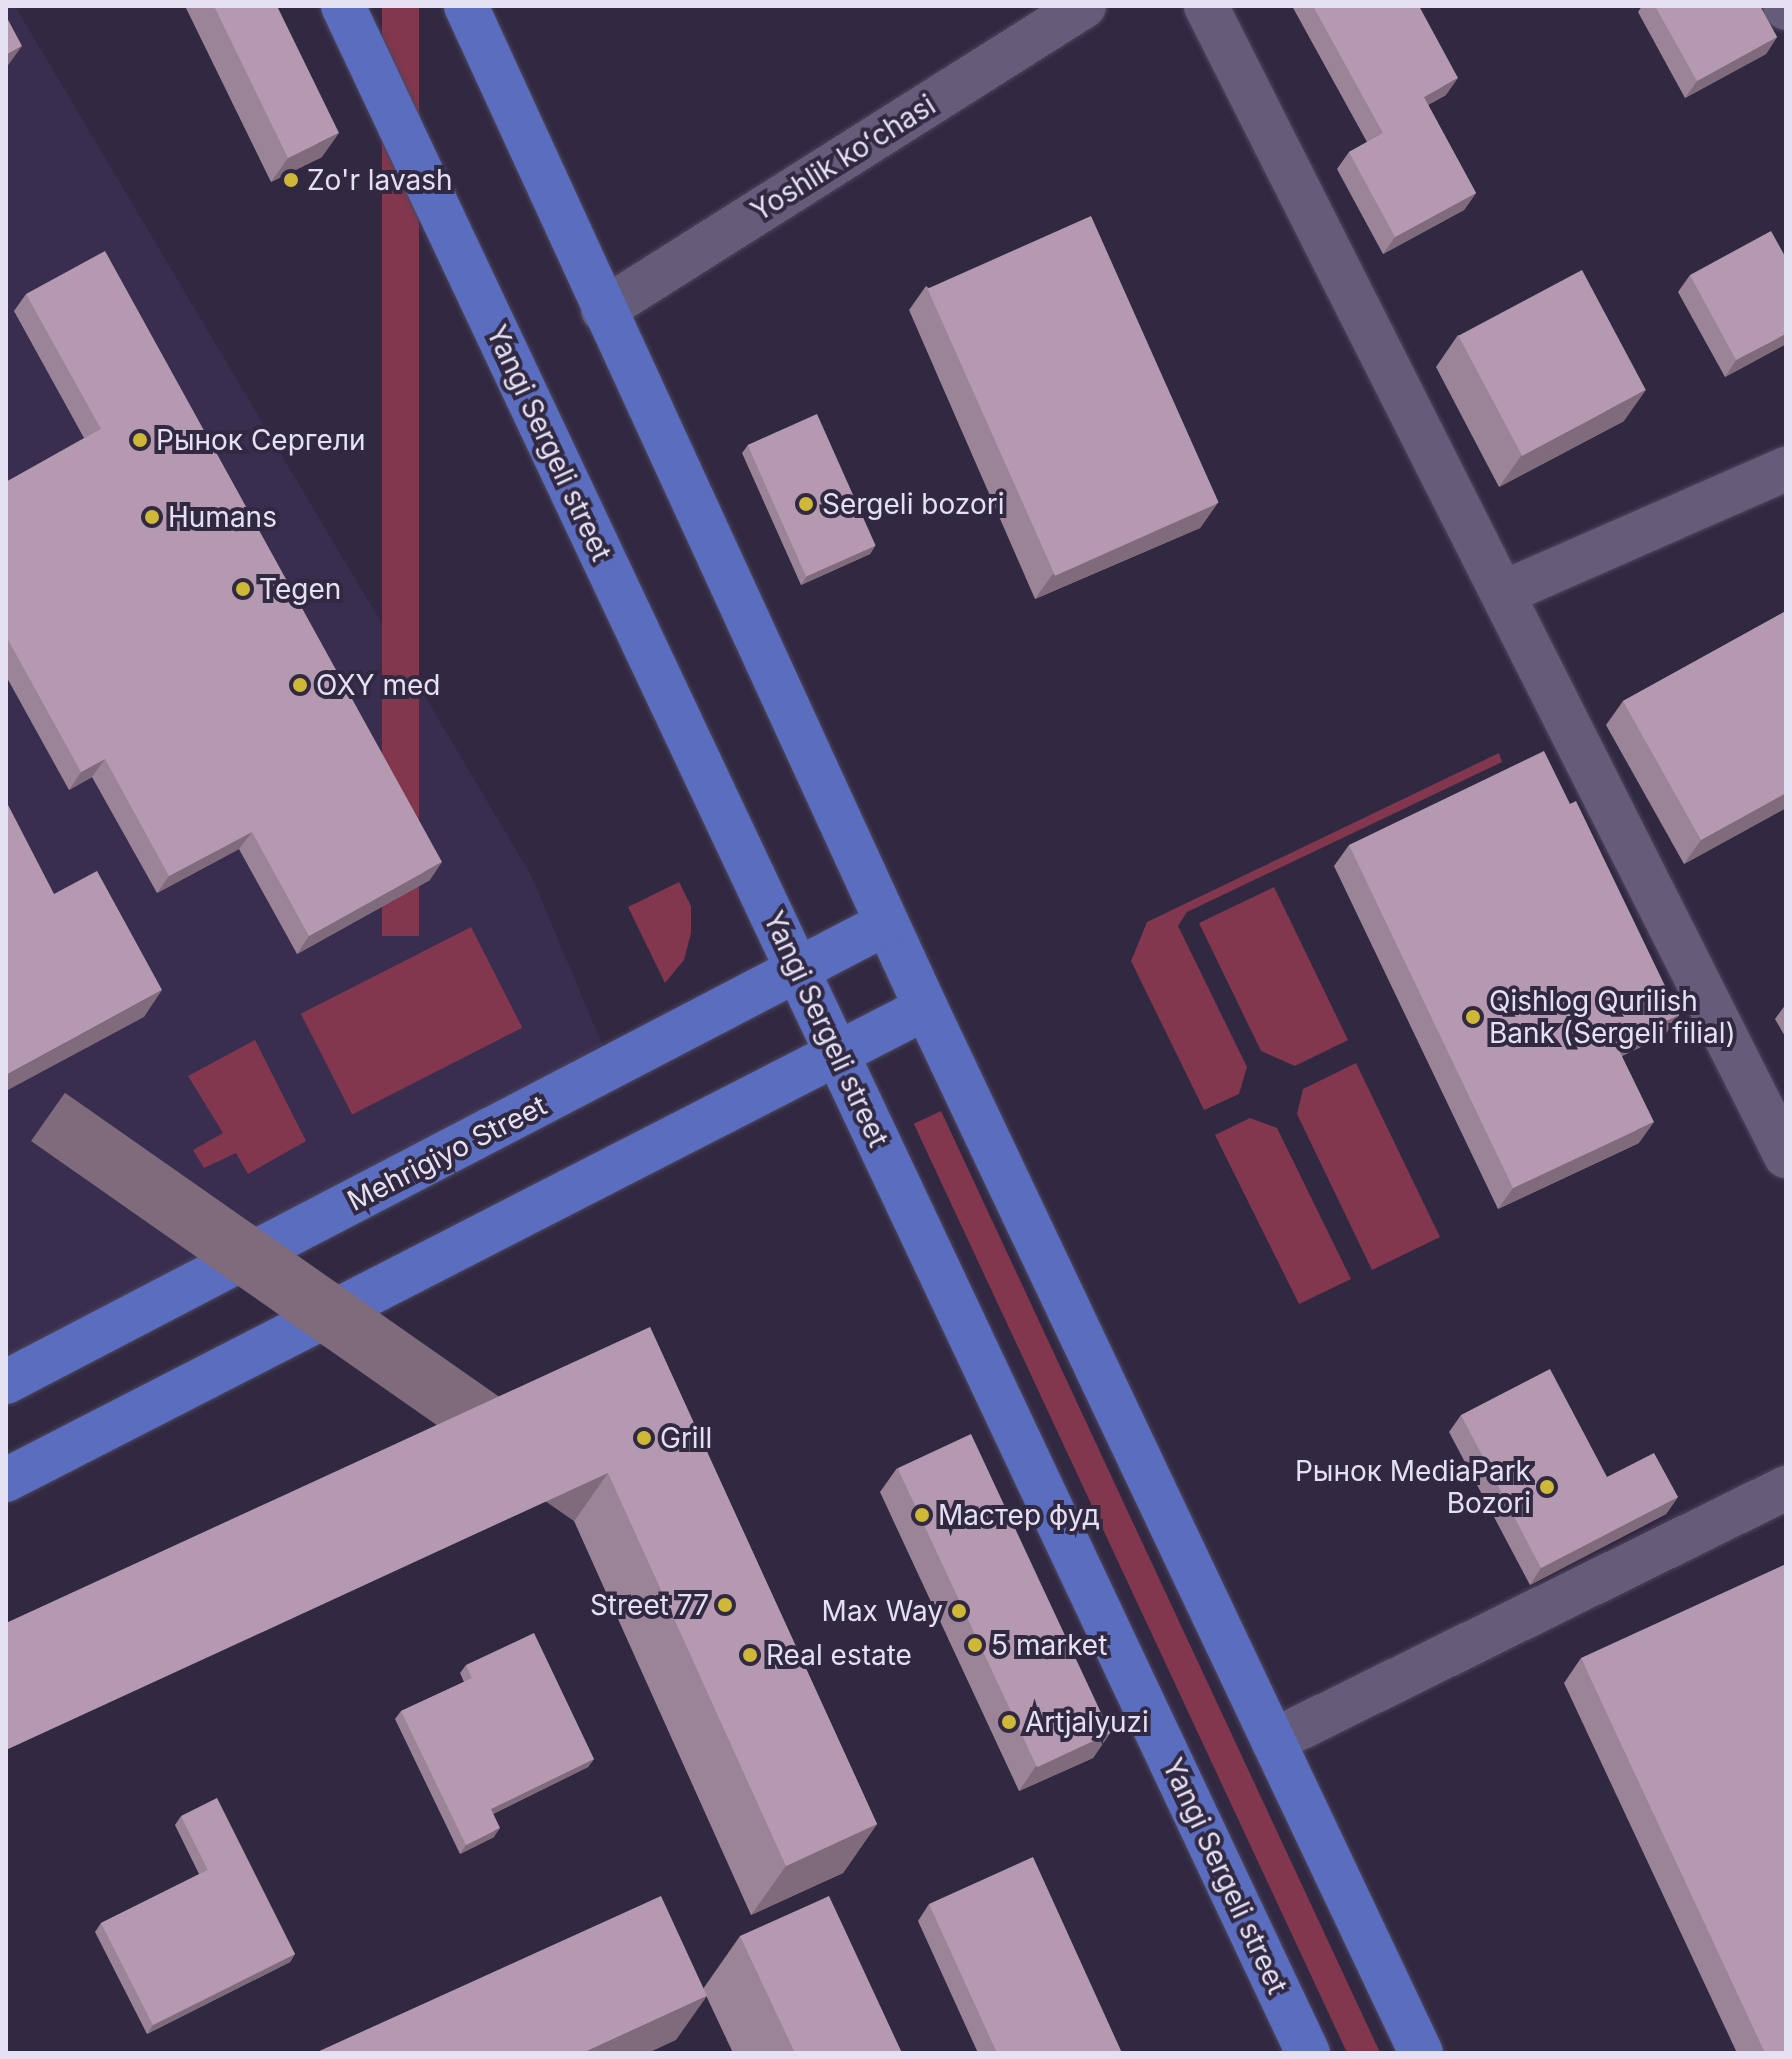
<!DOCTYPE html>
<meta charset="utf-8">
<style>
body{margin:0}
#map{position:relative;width:1792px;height:2059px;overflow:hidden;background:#312842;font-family:Inter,sans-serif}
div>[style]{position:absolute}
.built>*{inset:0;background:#392e4f}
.green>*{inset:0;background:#82374e;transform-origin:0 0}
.roads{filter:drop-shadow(0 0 2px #4e465d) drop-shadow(0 0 2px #4e465d)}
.minor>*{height:44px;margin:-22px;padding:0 22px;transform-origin:22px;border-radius:22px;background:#655c7a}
.major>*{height:44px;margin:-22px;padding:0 22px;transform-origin:22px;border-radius:22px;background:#5a6dbf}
.wall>*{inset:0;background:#9c8498}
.shaded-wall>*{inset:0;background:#7f6b7c;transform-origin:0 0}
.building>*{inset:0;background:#b599b1;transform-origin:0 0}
.dots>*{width:22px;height:22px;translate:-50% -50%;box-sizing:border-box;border:4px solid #312842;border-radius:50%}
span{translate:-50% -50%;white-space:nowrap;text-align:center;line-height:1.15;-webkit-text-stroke:8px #312842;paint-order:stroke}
.street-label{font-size:28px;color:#e6e1f2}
.poi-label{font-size:28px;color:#e6e1f2}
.left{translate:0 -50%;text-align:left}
.right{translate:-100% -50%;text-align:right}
.frame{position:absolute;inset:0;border:8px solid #e6e1f2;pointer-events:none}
</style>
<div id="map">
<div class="built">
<i style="clip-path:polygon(6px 6px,15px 6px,531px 875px,602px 1044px,6px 1396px)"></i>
</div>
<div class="green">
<i style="left:382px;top:6px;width:37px;height:930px"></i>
<i style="clip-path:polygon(1499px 753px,1502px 762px,1187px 912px,1178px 926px,1247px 1067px,1239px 1094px,1204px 1110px,1131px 961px,1147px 922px)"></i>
<i style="clip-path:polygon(679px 882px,691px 906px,691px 933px,684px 960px,665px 983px,628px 907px)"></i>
<i style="clip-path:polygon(1274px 887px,1348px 1040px,1295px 1066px,1261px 1051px,1199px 923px)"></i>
<i style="left:471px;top:927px;width:113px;height:191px;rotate:63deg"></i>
<i style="clip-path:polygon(255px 1040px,306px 1141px,248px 1174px,236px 1153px,204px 1168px,193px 1150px,223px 1133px,188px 1076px)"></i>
<i style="clip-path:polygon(1356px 1063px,1440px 1237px,1372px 1270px,1297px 1114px,1303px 1089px)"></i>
<i style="left:941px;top:1111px;width:1041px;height:30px;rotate:65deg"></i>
<i style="clip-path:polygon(1250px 1118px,1277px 1128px,1351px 1279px,1299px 1304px,1215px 1135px)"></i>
</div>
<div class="roads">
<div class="minor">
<i style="left:1206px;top:6px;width:1288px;rotate:63.24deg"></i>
<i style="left:1785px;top:6px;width:2px;rotate:63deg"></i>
<i style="left:603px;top:310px;width:569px;rotate:-32.29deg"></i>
<i style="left:1503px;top:593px;width:309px;rotate:-23.7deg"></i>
<i style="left:1273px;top:1741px;width:572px;rotate:-26.25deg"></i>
</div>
<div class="major">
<i style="left:343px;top:6px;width:2263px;rotate:64.76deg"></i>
<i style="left:466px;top:6px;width:1103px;rotate:65.34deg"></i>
<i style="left:926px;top:1008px;width:1156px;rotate:64.65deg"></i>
<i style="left:6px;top:1382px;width:993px;rotate:-27.52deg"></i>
<i style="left:6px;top:1480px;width:1034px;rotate:-27.16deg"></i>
</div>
</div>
<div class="wall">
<i style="clip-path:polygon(185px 6px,277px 6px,322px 157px,271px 182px)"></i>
<i style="clip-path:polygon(1292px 6px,1419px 6px,1446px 95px,1428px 105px,1476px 193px,1464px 210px,1383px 254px,1337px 169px,1349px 152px,1367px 142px)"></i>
<i style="clip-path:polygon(1642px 6px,1760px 6px,1777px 37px,1766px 54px,1685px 98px,1638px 12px)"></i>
<i style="clip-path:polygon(1690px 275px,1786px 344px,1725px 377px,1678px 292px)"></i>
<i style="clip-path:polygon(926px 286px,1217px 504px,1200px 528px,1035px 599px,909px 310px)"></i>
<i style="clip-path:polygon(26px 294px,430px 880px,297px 954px,239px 849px,157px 893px,92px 777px,69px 790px,6px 676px,6px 482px,84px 438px,14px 311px)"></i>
<i style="clip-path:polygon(1458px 335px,1624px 421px,1499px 487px,1436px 367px)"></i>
<i style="clip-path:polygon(748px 445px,875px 546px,870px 554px,801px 585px,742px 453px)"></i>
<i style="clip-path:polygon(1786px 611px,1786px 808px,1684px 864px,1606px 725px,1623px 701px)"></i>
<i style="clip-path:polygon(1570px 804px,1679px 1015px,1664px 1036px,1622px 1056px,1639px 1143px,1498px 1209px,1334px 866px,1349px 845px)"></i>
<i style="clip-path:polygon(1786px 1004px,1786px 1038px,1775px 1019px)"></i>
<i style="clip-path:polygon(650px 1327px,877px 1824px,843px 1873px,751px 1915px,574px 1521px)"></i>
<i style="clip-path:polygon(1461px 1415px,1607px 1477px,1678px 1497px,1666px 1514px,1530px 1585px,1449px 1432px)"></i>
<i style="clip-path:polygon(897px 1468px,1110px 1733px,1093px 1758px,1019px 1791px,880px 1492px)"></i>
<i style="clip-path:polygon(1581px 1658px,1786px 2053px,1737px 2053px,1564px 1683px)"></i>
<i style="clip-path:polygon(466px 1665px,594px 1759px,588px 1767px,493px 1814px,494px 1837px,460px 1854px,395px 1719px,401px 1711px,464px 1682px,460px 1673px)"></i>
<i style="clip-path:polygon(181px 1816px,295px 1954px,290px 1962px,147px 2034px,95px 1932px,101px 1923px,199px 1874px,175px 1825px)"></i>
<i style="clip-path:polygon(929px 1904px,1122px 2053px,978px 2053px,918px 1921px)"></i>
<i style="clip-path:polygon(740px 1936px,902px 2053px,733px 2053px,703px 1989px)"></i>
</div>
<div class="shaded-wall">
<i style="clip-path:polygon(1777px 37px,1766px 54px,1685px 98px,1697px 81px)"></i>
<i style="clip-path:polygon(22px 46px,6px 68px,6px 55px)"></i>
<i style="clip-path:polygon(1458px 78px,1446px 95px,1412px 113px,1424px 97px)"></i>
<i style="clip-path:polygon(339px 133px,322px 157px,271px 182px,288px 158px)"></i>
<i style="clip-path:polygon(1476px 193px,1464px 210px,1383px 254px,1395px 237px)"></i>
<i style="clip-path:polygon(1786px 334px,1786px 344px,1725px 377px,1736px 360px)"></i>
<i style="clip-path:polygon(1646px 390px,1624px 421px,1499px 487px,1521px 456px)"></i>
<i style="clip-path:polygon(1217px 504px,1200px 528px,1035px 599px,1052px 575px)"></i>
<i style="clip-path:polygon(875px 546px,870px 554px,801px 585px,807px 576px)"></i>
<i style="clip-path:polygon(105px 759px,92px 777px,69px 790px,81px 772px)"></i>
<i style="clip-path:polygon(1786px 793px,1786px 808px,1684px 864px,1701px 840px)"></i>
<i style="clip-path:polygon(252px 832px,239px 849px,157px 893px,169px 876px)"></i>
<i style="clip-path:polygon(442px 862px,430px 880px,297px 954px,309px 936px)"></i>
<i style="clip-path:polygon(162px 990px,144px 1017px,6px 1091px,6px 1075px)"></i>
<i style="clip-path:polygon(1679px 1015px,1664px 1036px,1601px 1065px,1616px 1044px)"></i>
<i style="clip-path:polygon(1654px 1122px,1639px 1143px,1498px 1209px,1513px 1188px)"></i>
<i style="left:608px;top:1473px;width:59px;height:663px;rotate:125deg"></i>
<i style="clip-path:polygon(1678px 1497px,1666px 1514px,1530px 1585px,1541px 1568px)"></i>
<i style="clip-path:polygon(1110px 1733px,1093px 1758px,1019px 1791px,1036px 1766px)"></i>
<i style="clip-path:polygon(594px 1759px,588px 1767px,485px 1818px,491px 1809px)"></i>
<i style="clip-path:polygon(877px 1824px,843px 1873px,751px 1915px,786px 1866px)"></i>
<i style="clip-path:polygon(500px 1828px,494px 1837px,460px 1854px,466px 1845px)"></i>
<i style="clip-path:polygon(295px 1954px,290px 1962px,147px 2034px,153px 2025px)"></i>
<i style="clip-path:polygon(707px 1996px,676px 2040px,648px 2053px,583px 2053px)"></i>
</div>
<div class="building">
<i style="clip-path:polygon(214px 6px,277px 6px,339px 133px,288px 158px)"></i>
<i style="clip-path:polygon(1313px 6px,1419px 6px,1458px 78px,1424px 97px,1476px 193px,1395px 237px,1349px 152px,1383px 133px)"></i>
<i style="clip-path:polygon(1655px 6px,1760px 6px,1777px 37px,1697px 81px)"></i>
<i style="clip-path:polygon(6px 16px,22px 46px,6px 55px)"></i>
<i style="left:1091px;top:216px;width:314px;height:179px;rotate:66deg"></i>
<i style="clip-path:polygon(1771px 231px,1786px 258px,1786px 334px,1736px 360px,1690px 275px)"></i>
<i style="clip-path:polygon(105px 251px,442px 862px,309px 936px,252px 832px,169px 876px,105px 759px,81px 772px,6px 636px,6px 482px,101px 429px,26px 294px)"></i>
<i style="left:1582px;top:270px;width:136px;height:140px;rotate:62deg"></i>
<i style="left:817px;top:414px;width:144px;height:76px;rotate:66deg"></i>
<i style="clip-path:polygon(1786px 611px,1786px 793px,1701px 840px,1623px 701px)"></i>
<i style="clip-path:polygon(1544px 751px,1570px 804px,1576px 801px,1679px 1015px,1616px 1044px,1654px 1122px,1513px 1188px,1349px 845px)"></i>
<i style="clip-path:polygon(6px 801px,54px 894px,97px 871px,162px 990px,6px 1075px)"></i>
<i style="clip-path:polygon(650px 1327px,877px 1824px,786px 1866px,608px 1473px,6px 1750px,6px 1623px)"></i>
<i style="clip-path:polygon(1550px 1369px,1607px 1477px,1654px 1453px,1678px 1497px,1541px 1568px,1461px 1415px)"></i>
<i style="left:971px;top:1434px;width:330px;height:81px;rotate:65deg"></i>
<i style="clip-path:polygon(1786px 1564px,1786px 2053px,1765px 2053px,1581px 1658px)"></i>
<i style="clip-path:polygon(534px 1633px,594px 1759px,491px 1809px,500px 1828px,466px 1845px,401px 1711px,472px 1678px,466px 1665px)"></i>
<i style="clip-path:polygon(217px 1798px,295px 1954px,153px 2025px,101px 1923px,208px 1870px,181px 1816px)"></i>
<i style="clip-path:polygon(1033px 1857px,1122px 2053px,997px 2053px,929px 1904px)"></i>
<i style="clip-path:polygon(661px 1896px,707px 1996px,583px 2053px,315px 2053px)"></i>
<i style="clip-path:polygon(829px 1896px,902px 2053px,795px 2053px,740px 1936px)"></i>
</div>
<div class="dots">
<i style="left:291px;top:180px;background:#cfb837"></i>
<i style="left:140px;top:440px;background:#cfb837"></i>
<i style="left:806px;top:504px;background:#cfb837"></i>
<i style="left:152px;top:517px;background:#cfb837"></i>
<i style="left:243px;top:589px;background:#cfb837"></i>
<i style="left:300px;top:685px;background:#cfb837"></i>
<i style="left:1473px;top:1017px;background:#cfb837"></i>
<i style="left:644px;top:1438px;background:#cfb837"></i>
<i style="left:1547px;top:1487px;background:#cfb837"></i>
<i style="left:922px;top:1515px;background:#cfb837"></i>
<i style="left:725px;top:1605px;background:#cfb837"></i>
<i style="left:959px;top:1611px;background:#cfb837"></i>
<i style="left:975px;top:1645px;background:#cfb837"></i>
<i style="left:750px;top:1655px;background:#cfb837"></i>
<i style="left:1009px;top:1722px;background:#cfb837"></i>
</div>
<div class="street-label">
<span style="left:843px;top:158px;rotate:-32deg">Yoshlik koʻchasi</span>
<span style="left:549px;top:443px;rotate:65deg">Yangi Sergeli street</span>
<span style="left:826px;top:1029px;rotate:65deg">Yangi Sergeli street</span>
<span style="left:447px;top:1153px;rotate:-27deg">Mehrigiyo Street</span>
<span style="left:1225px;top:1876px;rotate:65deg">Yangi Sergeli street</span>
</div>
<div class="poi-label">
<span class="left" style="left:307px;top:180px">Zo'r lavash</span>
<span class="left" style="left:156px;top:440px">Рынок Сергели</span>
<span class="left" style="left:822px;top:504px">Sergeli bozori</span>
<span class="left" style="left:168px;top:517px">Humans</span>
<span class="left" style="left:259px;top:589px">Tegen</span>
<span class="left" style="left:316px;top:685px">OXY med</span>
<span class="left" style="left:1489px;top:1017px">Qishlog Qurilish<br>Bank (Sergeli filial)</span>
<span class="left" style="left:660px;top:1438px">Grill</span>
<span class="right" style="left:1531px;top:1487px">Рынок MediaPark<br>Bozori</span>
<span class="left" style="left:938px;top:1515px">Мастер фуд</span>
<span class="right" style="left:709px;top:1605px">Street 77</span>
<span class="right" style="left:943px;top:1611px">Max Way</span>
<span class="left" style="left:991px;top:1645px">5 market</span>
<span class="left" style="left:766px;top:1655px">Real estate</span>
<span class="left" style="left:1025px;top:1722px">Artjalyuzi</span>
</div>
<div class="frame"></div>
</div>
